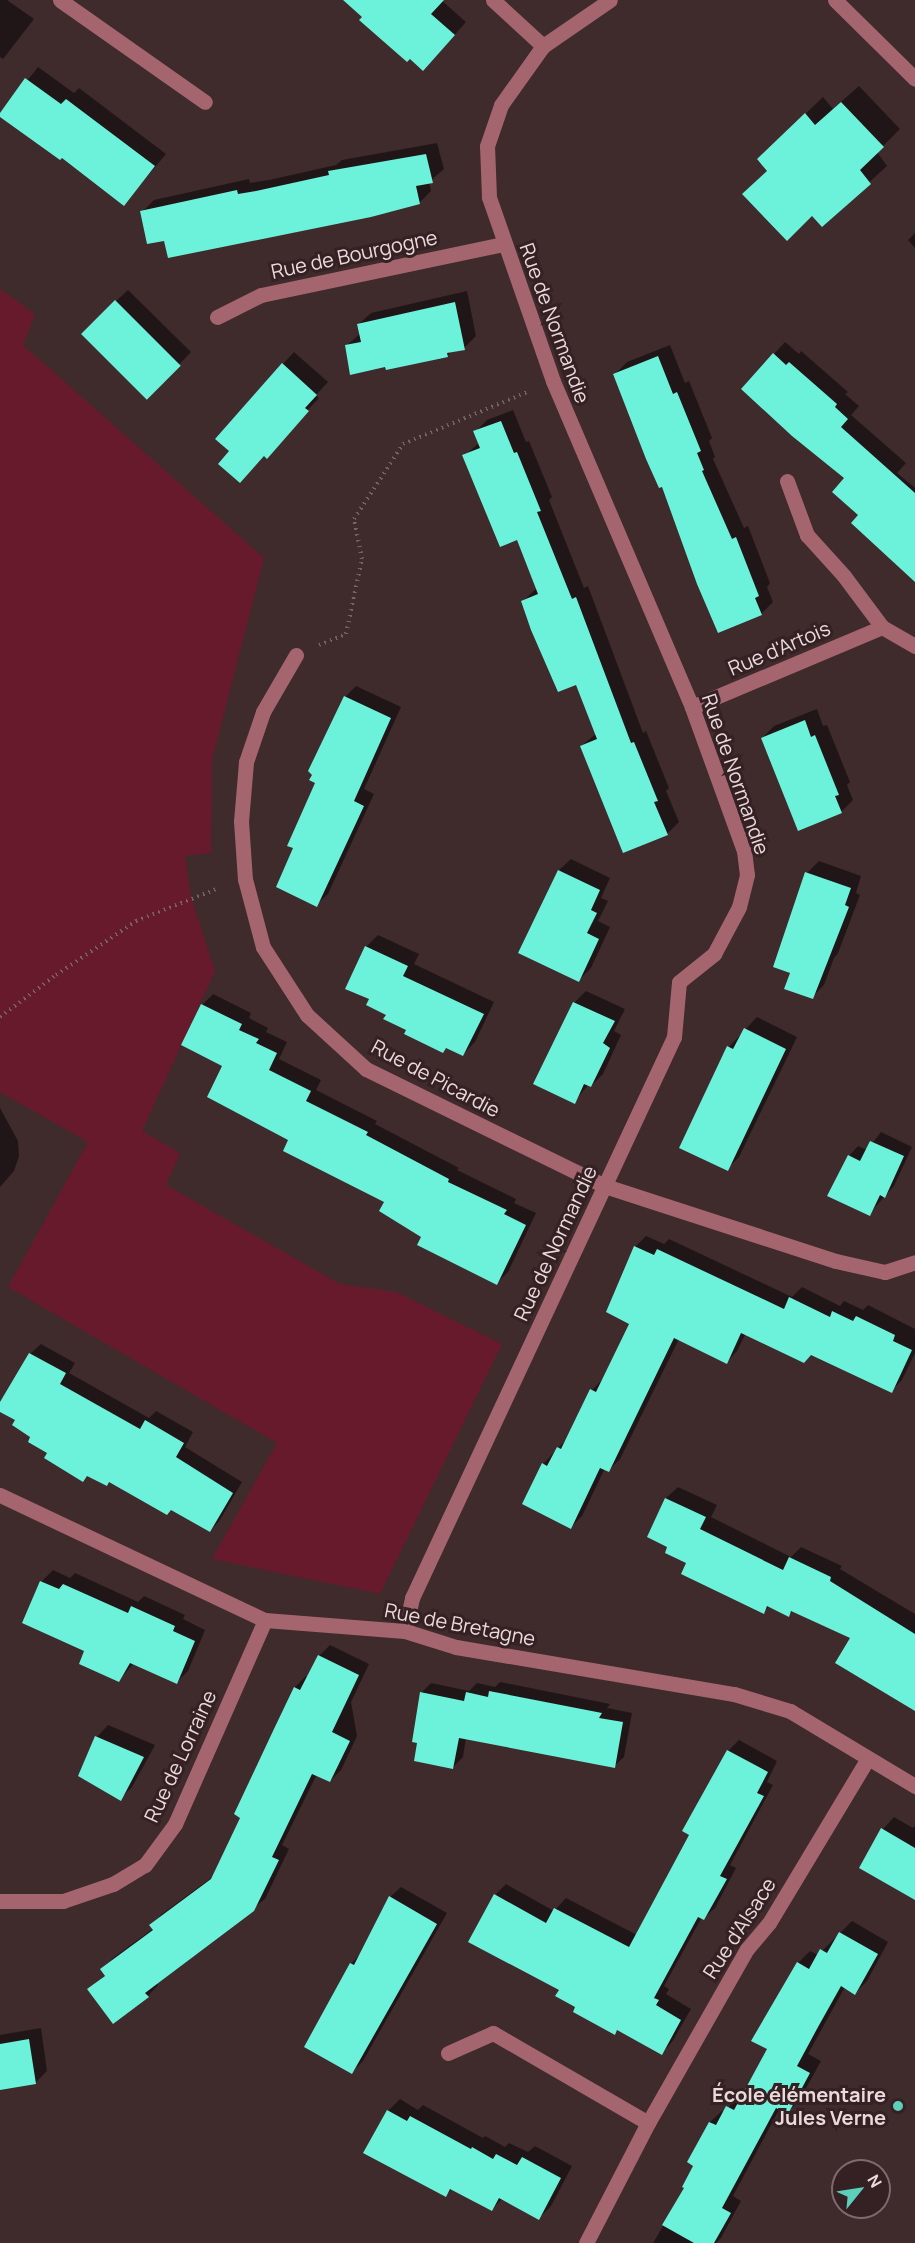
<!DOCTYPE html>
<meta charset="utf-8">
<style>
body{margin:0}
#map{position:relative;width:915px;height:2243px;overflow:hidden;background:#3f2a2c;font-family:Manrope,sans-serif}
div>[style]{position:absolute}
.green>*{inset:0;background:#681a2d}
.shadow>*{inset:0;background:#0007}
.building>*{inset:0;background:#6cf1da;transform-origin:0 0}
.path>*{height:4px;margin-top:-2px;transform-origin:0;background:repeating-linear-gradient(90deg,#766365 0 1.5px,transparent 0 6px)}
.minor>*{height:15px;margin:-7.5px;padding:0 7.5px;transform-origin:7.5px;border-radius:7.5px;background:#a4656e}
.dots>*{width:16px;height:16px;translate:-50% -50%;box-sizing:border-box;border:3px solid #352023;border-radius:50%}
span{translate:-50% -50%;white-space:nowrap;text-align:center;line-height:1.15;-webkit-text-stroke:6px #352023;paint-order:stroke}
.street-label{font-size:20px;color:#e9dadc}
.poi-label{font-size:20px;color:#e9dadc;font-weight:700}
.right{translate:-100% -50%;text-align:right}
.north{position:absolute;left:831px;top:2159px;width:60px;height:60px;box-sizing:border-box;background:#352023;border:2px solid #7d6a6d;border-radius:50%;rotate:60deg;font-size:16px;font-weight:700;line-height:24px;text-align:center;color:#e9dadc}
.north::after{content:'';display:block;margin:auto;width:21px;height:27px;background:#5cceba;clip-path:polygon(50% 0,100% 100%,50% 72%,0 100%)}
</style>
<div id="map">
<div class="green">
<i style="clip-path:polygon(0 289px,35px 314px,23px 345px,264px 558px,212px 760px,211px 853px,185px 856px,191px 897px,215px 971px,142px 1131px,180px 1153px,166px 1185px,340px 1284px,396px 1292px,502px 1344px,380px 1594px,212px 1559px,277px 1443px,8px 1287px,88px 1142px,0 1092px)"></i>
</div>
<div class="shadow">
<i style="clip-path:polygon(0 0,7px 0,34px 19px,3px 59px,0 57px)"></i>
<i style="clip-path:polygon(354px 0,441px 0,466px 22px,435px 57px,364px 17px)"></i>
<i style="clip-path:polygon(38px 67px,74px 93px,79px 88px,166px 154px,124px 204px,62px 156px,0 115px)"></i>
<i style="clip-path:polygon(859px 86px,900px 129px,877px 152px,887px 166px,822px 225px,768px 170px,776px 142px,823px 97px,833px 109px)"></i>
<i style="clip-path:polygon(437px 143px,444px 169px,429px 182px,431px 191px,419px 203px,165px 239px,142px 212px,154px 200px,249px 179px,250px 183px,269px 180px,336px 165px,342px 160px)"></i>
<i style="clip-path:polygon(915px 233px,915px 248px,908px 240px)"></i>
<i style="clip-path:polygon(128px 290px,191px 352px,146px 399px,116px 301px)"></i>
<i style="clip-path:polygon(467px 291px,476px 336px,464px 348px,452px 351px,447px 356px,386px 366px,346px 346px,361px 333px,359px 324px,371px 313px)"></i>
<i style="clip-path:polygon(785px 342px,799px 354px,801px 351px,848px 392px,845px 394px,859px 406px,851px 415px,906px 463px,897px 473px,915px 488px,915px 577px,861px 515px,846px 478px,774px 354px)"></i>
<i style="clip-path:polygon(670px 345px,685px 383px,689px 381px,712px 438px,709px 441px,715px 457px,713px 459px,744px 528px,748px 526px,770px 583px,767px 587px,773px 602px,761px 614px,662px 485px,615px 374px,627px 362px)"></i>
<i style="clip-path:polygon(294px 352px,328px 382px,316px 395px,319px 398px,252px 469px,231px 451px,283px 364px)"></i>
<i style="clip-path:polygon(513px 410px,526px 442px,529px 441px,552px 497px,549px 500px,584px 588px,588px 586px,643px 733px,646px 731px,669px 788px,666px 791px,679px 822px,667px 834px,581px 746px,597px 733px,576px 683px,523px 601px,537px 588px,518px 538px,464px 456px,479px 443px,475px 432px,487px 420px)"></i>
<i style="clip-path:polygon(356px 686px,401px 707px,364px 789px,374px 794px,328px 894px,316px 905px,295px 848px,345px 697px)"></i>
<i style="clip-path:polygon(817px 709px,823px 726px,827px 725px,850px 782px,847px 785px,853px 800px,841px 812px,762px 738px,774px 726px)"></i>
<i style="clip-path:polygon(571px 859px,610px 878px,601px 898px,608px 901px,598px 921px,610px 927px,591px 968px,579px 980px,520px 953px,559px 870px)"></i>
<i style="clip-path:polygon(819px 861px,861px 876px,856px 893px,860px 895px,838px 953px,834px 958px,824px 985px,812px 997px,792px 972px,807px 873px)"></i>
<i style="clip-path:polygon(378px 935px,419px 954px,414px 964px,494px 1002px,475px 1042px,463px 1054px,447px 1047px,443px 1051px,408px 1029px,371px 998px,366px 947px)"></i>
<i style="clip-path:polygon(586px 991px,625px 1009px,614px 1031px,621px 1035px,603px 1074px,591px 1086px,589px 1084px,574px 1102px,574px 1003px)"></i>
<i style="clip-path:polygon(213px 994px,251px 1013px,249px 1018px,268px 1028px,266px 1032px,287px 1042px,279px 1059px,321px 1080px,316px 1090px,377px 1121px,375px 1124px,459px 1168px,457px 1170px,516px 1199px,514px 1203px,536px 1213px,508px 1272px,497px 1283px,423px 1237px,386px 1201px,290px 1140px,224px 1065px,202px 1005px)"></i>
<i style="clip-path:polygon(757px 1017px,797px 1037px,739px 1157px,727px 1169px,729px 1047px)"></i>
<i style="clip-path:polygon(0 1108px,18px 1141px,19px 1156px,14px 1171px,0 1187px)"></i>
<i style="clip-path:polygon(881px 1132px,912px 1147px,894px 1186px,869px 1214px,849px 1156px,858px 1146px,867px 1150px)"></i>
<i style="clip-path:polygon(646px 1236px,664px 1244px,669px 1239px,792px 1297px,802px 1287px,840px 1306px,844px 1301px,863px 1310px,868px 1305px,915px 1329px,915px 1353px,902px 1380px,891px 1391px,811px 1354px,746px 1333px,737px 1351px,727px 1362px,679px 1339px,620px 1459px,609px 1470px,605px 1468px,582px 1516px,571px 1527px,543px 1464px,567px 1439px,592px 1390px,603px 1379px,631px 1323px,635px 1247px)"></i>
<i style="clip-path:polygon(41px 1344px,75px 1363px,69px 1373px,149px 1418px,156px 1411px,193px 1432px,185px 1447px,242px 1482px,220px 1520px,210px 1531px,172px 1509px,48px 1452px,17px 1420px,0 1410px,0 1405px,30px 1354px)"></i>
<i style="clip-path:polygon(678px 1487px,717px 1505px,711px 1517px,791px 1557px,801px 1547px,842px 1566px,840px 1569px,915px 1614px,915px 1710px,852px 1637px,793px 1610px,788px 1615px,770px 1606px,763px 1612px,688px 1562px,669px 1546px,649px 1536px,666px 1498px)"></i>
<i style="clip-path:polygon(53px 1570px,70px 1578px,75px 1573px,138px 1602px,144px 1596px,185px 1615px,183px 1619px,205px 1630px,188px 1671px,177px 1682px,134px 1663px,119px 1680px,86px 1651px,24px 1622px,42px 1581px)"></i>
<i style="clip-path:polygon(330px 1645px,369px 1664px,351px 1702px,357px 1736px,341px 1770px,330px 1781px,317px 1774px,282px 1845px,289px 1849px,265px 1899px,157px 1983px,158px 1985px,148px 1996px,89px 1990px,106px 1974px,102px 1969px,113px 1958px,154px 1928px,151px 1925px,162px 1914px,215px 1875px,242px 1817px,274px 1731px,295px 1687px,306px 1676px,308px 1678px,319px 1656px)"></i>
<i style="clip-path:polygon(500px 1682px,610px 1704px,607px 1708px,632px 1713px,624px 1757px,614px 1766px,466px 1738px,463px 1757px,453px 1767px,421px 1693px,431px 1683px,469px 1691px,477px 1683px,495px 1687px)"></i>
<i style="clip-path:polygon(108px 1725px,155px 1745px,132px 1787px,120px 1799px,97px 1737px)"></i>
<i style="clip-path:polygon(739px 1740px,777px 1761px,767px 1782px,773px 1785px,730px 1865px,736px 1868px,715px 1908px,704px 1918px,702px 1917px,664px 1986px,669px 1989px,666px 1994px,691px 2009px,672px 2042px,662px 2053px,619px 2029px,614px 2033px,577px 2006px,561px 1989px,495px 1895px,506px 1884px,554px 1911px,566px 1898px,637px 1935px,691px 1835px,728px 1751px)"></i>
<i style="clip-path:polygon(894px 1817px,913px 1828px,915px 1826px,915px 1899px,861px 1867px,883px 1829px)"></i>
<i style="clip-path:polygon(401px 1887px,447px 1913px,363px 2061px,352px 2072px,351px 1964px,361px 1953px,390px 1897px)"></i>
<i style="clip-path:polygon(852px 1921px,888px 1942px,867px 1981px,855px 1993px,845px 1987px,808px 2054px,821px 2061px,799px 2101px,787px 2112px,780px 2108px,733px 2196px,741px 2201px,721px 2238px,716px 2243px,653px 2243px,686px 2188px,695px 2165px,689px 2162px,710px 2122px,722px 2111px,725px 2112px,739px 2095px,743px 2097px,769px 2049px,798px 1963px,810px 1951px,818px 1955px)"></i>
<i style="clip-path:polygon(41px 2028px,47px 2071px,35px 2083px,0 2089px,0 2035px)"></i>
<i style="clip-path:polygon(400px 2099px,418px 2110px,423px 2105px,483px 2138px,485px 2136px,505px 2147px,509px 2143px,528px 2152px,535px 2146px,572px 2166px,551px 2206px,539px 2218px,503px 2198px,492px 2209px,453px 2188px,446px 2195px,388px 2111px)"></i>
</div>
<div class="building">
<i style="clip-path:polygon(343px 0,444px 0,431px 14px,455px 35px,423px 71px,410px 59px,407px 62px,359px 20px,362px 17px)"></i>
<i style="clip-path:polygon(25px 78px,61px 104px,66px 99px,155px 166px,124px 206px,62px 158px,60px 160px,0 117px,0 113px)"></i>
<i style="clip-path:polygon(841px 102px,884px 147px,860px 170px,871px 184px,822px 227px,812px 216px,787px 241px,742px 194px,767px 171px,757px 159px,805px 113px,815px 125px)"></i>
<i style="clip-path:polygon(426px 154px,433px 183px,416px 186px,420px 204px,371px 217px,168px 258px,164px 241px,147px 244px,140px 211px,237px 190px,238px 194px,256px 191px,329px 175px,328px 171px)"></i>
<i style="left:115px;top:300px;width:93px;height:48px;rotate:45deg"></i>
<i style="clip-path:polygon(455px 302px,465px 350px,447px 353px,448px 357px,386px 370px,385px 367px,350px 375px,345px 345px,361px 342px,357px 324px)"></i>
<i style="clip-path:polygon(773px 353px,786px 365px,789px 362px,837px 404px,835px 407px,848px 419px,841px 427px,915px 493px,915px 582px,851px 523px,858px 515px,832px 492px,844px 478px,792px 436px,741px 389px)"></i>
<i style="clip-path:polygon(658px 356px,673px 394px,677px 392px,701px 451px,697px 453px,704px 470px,702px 471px,732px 539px,736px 537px,759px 596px,755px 598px,762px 615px,718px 633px,697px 584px,662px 487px,659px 488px,646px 459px,613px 374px)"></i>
<i style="clip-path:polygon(282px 363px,317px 395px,305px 408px,309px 411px,267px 459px,264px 456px,240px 483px,218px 464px,229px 451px,215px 439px)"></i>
<i style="clip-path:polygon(501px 421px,514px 453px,517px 452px,541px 511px,537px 512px,572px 599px,576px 597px,631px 743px,634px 742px,658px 801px,654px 802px,668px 835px,623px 853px,580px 746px,597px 739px,576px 685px,558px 692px,531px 630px,521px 601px,538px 594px,517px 540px,500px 547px,462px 455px,480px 448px,473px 431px)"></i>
<i style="clip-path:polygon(344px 696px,391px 718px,354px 801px,364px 806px,317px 907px,276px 887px,293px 848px,287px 846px,315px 783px,309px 780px,312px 775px,308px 771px)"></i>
<i style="clip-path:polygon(805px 720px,811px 737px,815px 735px,839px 795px,835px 796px,842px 813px,798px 831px,761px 738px)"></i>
<i style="clip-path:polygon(558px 870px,600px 890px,591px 910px,597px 913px,587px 933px,599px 939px,579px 982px,518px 953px)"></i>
<i style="clip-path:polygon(805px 872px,851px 888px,845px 905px,849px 907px,813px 999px,784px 989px,790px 973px,773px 967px)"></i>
<i style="clip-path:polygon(365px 946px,408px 966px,403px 976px,484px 1014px,463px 1056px,446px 1048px,443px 1053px,404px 1034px,406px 1030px,383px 1019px,386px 1015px,366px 1005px,369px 999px,345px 989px)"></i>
<i style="clip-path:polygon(573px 1002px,615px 1021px,603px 1043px,610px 1048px,591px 1087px,584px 1084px,575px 1104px,533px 1084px)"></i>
<i style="clip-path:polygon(201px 1004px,242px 1024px,239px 1030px,259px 1039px,256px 1043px,277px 1053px,269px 1070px,311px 1091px,306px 1101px,368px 1132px,366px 1135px,449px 1179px,448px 1182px,507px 1210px,504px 1214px,526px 1225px,497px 1285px,417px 1245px,421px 1237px,379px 1211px,384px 1202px,283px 1151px,288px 1140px,207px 1097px,222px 1066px,181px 1045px)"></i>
<i style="clip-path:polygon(744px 1028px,786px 1049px,728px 1171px,679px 1148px,727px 1046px,733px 1049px)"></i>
<i style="clip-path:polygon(870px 1141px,904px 1156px,885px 1198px,880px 1195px,870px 1216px,827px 1196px,848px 1155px,860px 1161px)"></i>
<i style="clip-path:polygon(634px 1246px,654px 1255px,657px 1249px,784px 1309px,789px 1297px,830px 1317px,832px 1311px,853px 1321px,856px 1316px,895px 1335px,893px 1341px,912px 1350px,892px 1393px,811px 1355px,804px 1363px,741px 1333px,727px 1364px,674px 1338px,609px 1472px,600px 1468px,571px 1529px,522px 1504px,542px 1463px,547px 1466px,557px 1447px,561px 1449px,590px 1389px,596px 1392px,629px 1324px,606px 1312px)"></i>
<i style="clip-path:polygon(29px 1353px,66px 1373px,60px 1384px,140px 1429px,145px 1420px,184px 1443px,176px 1457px,233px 1493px,210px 1532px,171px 1510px,167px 1515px,109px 1482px,107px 1486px,87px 1476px,83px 1482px,44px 1458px,47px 1453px,28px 1442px,30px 1437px,12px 1425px,15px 1420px,0 1412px,0 1402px)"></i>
<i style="clip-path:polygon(665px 1498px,706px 1517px,700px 1529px,783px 1570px,789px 1557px,831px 1577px,830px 1581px,915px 1634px,915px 1711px,835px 1663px,850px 1638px,791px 1611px,789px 1617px,767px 1606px,764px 1614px,681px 1574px,686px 1563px,665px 1553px,667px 1547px,647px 1537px)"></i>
<i style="clip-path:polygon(40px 1581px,59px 1589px,63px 1584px,128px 1613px,131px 1606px,175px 1626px,173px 1631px,195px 1641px,177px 1684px,130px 1663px,119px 1682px,79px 1664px,84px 1651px,22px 1623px)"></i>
<i style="clip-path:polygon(318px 1655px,359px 1675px,332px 1732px,350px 1741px,330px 1782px,312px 1774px,272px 1857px,279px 1860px,254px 1911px,145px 1993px,149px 1997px,113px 2024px,87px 1989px,105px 1976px,100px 1969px,153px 1930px,149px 1925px,211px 1879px,240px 1818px,234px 1814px,273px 1731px,294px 1687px,300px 1690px)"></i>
<i style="clip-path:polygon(489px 1691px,602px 1713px,599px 1718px,623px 1722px,615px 1768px,459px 1738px,453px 1769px,414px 1761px,417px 1743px,412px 1742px,420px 1692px,464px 1701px,466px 1692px,488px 1697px)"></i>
<i style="clip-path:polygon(95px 1736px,144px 1757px,121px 1801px,78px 1776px)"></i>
<i style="clip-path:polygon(727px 1750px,768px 1772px,757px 1793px,764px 1796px,720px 1876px,727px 1879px,704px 1920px,698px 1917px,654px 1998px,659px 2000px,656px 2005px,681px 2020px,662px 2055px,617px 2030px,615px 2035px,573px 2012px,575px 2007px,555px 1996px,559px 1990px,468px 1942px,494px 1894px,546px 1923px,554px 1908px,629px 1947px,689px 1835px,682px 1831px)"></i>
<i style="clip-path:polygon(881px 1828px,915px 1848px,915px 1900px,859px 1868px)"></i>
<i style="clip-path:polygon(389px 1896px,437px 1924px,352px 2074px,304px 2047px,350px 1963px,354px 1965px)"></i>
<i style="clip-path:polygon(839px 1932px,878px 1954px,855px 1995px,841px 1986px,818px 2027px,797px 2066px,810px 2073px,788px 2114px,776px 2108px,722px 2208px,731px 2213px,714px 2243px,694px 2243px,662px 2225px,684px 2188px,682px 2187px,693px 2166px,687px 2162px,709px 2122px,716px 2125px,726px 2106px,734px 2110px,767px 2049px,751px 2041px,797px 1962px,809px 1969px,820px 1949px,827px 1953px)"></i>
<i style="clip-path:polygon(29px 2039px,36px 2084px,0 2090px,0 2044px)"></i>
<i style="clip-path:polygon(387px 2110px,407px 2121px,410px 2116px,471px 2149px,472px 2147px,493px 2159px,496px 2154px,517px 2165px,522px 2157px,561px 2178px,539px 2220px,499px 2198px,492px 2211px,450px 2189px,446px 2197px,363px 2153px)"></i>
</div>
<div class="path">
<i style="left:319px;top:645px;width:29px;rotate:-22deg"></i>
<i style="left:346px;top:634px;width:77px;rotate:-78deg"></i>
<i style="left:362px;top:559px;width:41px;rotate:-101.3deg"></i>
<i style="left:354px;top:519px;width:90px;rotate:-56.8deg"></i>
<i style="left:403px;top:444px;width:138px;rotate:-22.7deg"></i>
<i style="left:0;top:1017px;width:70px;rotate:-36.9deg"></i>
<i style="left:56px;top:975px;width:97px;rotate:-34deg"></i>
<i style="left:136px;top:921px;width:89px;rotate:-21.7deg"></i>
</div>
<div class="minor">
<i style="left:60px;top:0;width:177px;rotate:35.1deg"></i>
<i style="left:493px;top:0;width:68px;rotate:42.6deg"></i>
<i style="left:543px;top:46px;width:81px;rotate:-34.5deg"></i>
<i style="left:835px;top:0;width:112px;rotate:44.6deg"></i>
<i style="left:217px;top:317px;width:49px;rotate:-26.6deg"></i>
<i style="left:261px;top:295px;width:247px;rotate:-11.9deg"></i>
<i style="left:787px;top:481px;width:58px;rotate:69.7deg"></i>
<i style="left:807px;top:535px;width:55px;rotate:47.9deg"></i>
<i style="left:844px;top:576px;width:64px;rotate:53.3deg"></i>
<i style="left:296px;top:655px;width:66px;rotate:120.1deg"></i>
<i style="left:263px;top:712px;width:53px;rotate:108.8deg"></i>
<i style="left:246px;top:762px;width:59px;rotate:94.8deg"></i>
<i style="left:241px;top:821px;width:58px;rotate:86.1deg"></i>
<i style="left:245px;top:879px;width:70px;rotate:75.2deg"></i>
<i style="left:263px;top:947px;width:81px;rotate:57.1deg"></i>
<i style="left:307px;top:1015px;width:80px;rotate:42.5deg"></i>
<i style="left:366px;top:1069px;width:266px;rotate:26.1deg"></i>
<i style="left:605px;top:1186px;width:243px;rotate:18deg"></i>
<i style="left:836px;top:1261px;width:50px;rotate:12.7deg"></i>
<i style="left:885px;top:1272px;width:32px;rotate:-18deg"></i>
<i style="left:692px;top:707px;width:206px;rotate:-22.8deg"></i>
<i style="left:882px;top:627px;width:38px;rotate:30deg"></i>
<i style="left:0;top:1495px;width:293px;rotate:25.3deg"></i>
<i style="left:265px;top:1620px;width:140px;rotate:4.5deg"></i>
<i style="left:405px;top:1631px;width:53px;rotate:17.4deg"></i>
<i style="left:456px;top:1647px;width:282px;rotate:9.6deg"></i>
<i style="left:734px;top:1694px;width:59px;rotate:16.9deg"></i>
<i style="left:790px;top:1711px;width:146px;rotate:31deg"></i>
<i style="left:405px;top:1631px;width:34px;rotate:-78deg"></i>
<i style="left:412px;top:1598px;width:619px;rotate:-64.97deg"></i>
<i style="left:674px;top:1037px;width:55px;rotate:-84.8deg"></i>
<i style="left:679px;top:982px;width:45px;rotate:-38.7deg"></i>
<i style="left:714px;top:954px;width:53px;rotate:-62deg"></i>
<i style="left:739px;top:907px;width:33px;rotate:-76deg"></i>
<i style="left:747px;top:875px;width:24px;rotate:-97deg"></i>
<i style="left:744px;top:851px;width:153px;rotate:-109.9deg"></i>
<i style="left:692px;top:707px;width:354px;rotate:-113.1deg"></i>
<i style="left:553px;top:381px;width:195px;rotate:-109.2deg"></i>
<i style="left:489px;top:197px;width:51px;rotate:-92.2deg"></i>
<i style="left:487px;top:146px;width:43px;rotate:-71.1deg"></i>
<i style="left:501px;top:105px;width:72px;rotate:-54.6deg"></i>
<i style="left:0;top:1901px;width:63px"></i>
<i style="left:63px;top:1901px;width:53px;rotate:-18.8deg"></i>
<i style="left:113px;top:1884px;width:37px;rotate:-31deg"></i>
<i style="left:145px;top:1865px;width:51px;rotate:-53.8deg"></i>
<i style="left:175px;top:1824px;width:223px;rotate:-66.2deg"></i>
<i style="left:448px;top:2053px;width:49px;rotate:-24deg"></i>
<i style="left:493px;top:2033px;width:179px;rotate:30.1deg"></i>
<i style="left:586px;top:2243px;width:135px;rotate:-62.7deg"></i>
<i style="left:648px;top:2123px;width:200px;rotate:-60.4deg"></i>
<i style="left:747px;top:1949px;width:34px;rotate:-50deg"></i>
<i style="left:769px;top:1923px;width:192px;rotate:-59deg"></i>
</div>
<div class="dots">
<i style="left:898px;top:2106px;background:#5cceba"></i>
</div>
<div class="street-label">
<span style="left:354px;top:254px;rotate:-12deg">Rue de Bourgogne</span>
<span style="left:555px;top:323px;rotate:70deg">Rue de Normandie</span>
<span style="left:779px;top:648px;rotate:-23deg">Rue d'Artois</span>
<span style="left:736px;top:774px;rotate:71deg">Rue de Normandie</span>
<span style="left:436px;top:1078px;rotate:28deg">Rue de Picardie</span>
<span style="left:555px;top:1243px;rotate:-65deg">Rue de Normandie</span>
<span style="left:460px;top:1624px;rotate:11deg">Rue de Bretagne</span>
<span style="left:180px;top:1756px;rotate:-65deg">Rue de Lorraine</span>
<span style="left:739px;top:1928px;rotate:-57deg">Rue d'Alsace</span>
</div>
<div class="poi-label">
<span class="right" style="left:886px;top:2106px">École élémentaire<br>Jules Verne</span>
</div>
<div class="north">N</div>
</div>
